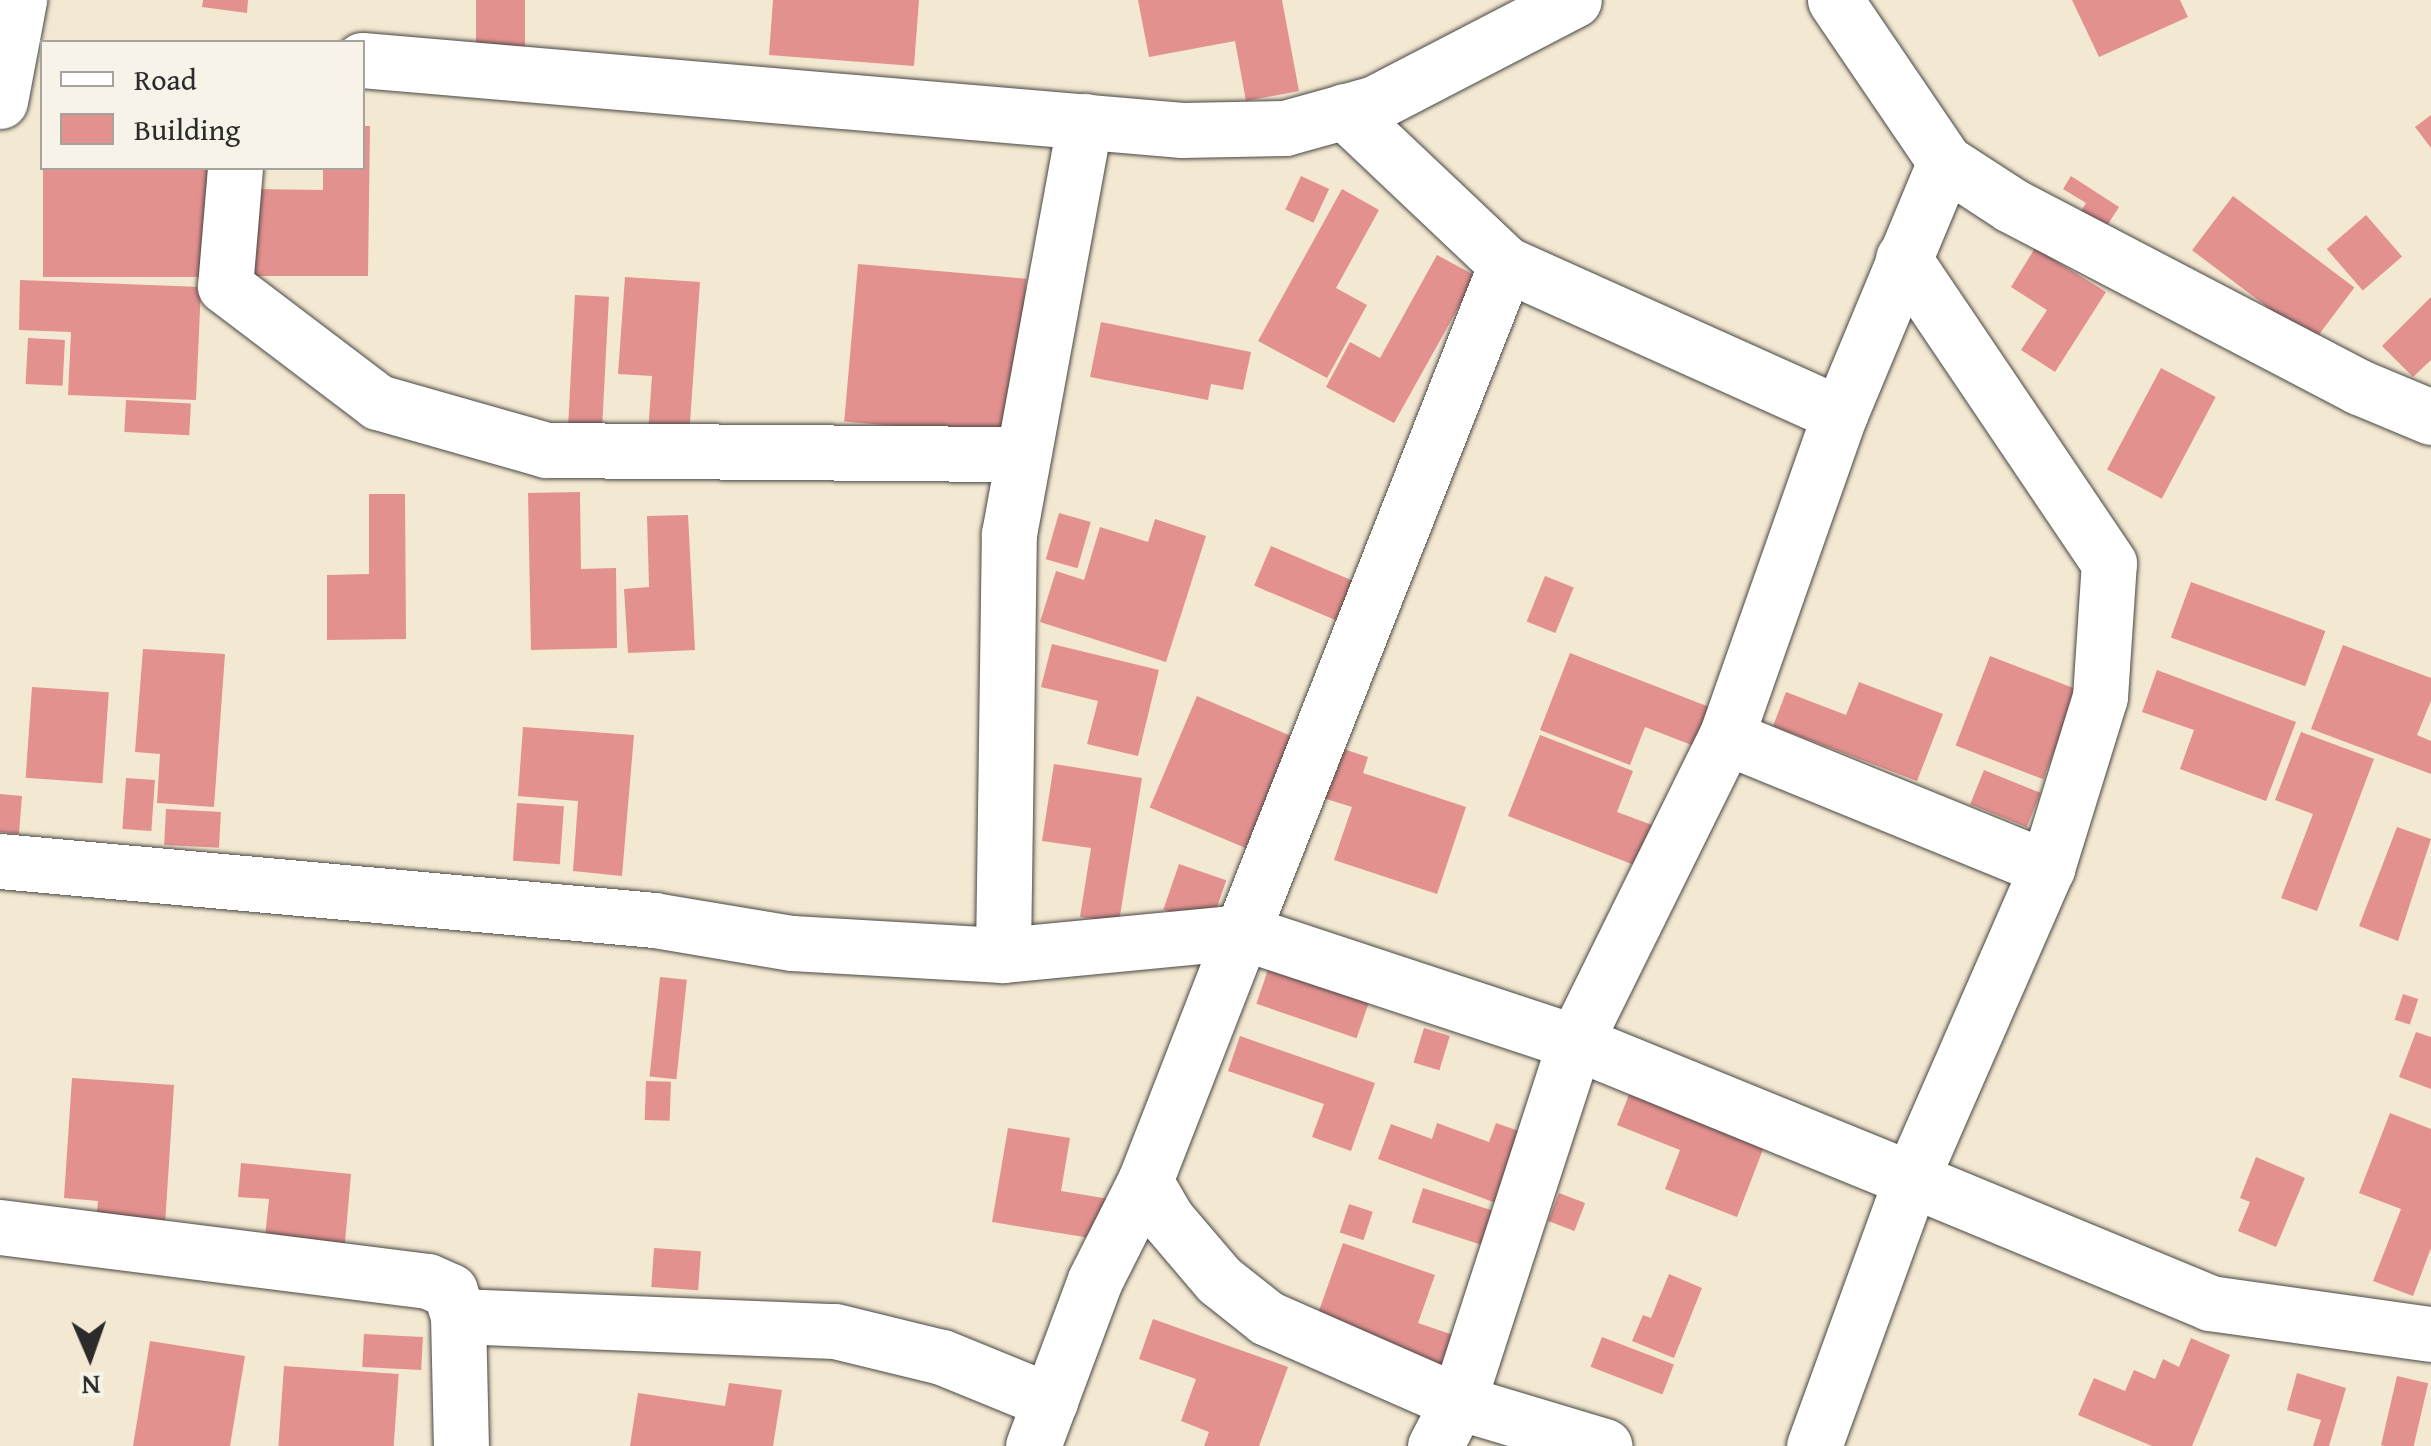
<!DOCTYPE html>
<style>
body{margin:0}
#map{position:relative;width:2431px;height:1446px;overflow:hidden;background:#f3e8d1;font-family:"Gentium Book Plus",serif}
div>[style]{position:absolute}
.building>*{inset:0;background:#e3918f;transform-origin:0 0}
.roads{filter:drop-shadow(0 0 2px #494744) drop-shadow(0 0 2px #494744)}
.minor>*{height:55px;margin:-27.5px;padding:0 27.5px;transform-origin:27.5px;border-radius:27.5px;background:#fff}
span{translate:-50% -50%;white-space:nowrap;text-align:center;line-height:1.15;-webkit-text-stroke:9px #f7f3e8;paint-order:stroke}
.legend{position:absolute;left:40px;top:40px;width:325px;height:130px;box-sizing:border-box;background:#f7f3e8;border:2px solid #a5a39c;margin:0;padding:12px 18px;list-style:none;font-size:30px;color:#2b2b2b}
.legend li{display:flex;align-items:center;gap:20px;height:50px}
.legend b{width:50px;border:2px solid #a5a39c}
.north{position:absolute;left:40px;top:1306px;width:100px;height:100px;-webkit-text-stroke:8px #f7f3e8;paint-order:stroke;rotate:178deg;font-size:28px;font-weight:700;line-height:40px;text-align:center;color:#2b2b2b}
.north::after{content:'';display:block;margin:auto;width:35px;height:45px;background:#2b2b2b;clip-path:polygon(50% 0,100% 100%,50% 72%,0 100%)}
</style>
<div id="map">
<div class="building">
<i style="clip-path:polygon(203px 0,248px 0,247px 13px,202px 7px)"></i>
<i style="left:476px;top:0;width:49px;height:51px"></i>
<i style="clip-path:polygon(773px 0,919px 0,914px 66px,769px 55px)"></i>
<i style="clip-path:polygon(1138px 0,1282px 0,1299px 91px,1246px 101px,1235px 41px,1149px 57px)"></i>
<i style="clip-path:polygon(2072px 0,2180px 0,2188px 17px,2099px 57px)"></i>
<i style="clip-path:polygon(2431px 115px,2431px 148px,2415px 127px)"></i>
<i style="clip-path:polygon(362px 126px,370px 126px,368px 276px,248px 276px,248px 189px,323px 190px,323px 168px,362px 168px)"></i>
<i style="left:43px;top:168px;width:170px;height:109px"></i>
<i style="left:1301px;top:176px;width:31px;height:37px;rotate:25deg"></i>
<i style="clip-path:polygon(2071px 176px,2119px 207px,2103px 232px,2078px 216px,2086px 203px,2063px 189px)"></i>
<i style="clip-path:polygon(1342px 189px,1379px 210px,1336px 288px,1367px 305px,1327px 378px,1258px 341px)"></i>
<i style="left:2233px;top:196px;width:152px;height:68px;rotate:37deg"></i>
<i style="left:2366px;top:215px;width:55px;height:52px;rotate:49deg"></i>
<i style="clip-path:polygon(2035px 248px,2106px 292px,2055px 372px,2021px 350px,2047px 310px,2011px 287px)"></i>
<i style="clip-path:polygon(1437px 255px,1476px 276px,1394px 423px,1326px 387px,1350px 342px,1380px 358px)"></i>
<i style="left:858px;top:264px;width:169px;height:158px;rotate:5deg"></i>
<i style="clip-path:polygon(625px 277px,700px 282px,689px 436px,648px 433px,652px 376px,618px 374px)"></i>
<i style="clip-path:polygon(20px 280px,201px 287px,196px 400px,68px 395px,71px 332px,19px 330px)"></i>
<i style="left:575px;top:295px;width:34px;height:132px;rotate:3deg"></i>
<i style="clip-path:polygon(2431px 297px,2431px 360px,2413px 377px,2382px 346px)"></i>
<i style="clip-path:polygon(1101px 322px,1251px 352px,1243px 390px,1211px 384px,1208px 400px,1090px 377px)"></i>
<i style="left:28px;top:338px;width:37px;height:46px;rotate:3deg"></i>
<i style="left:2161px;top:368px;width:62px;height:115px;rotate:28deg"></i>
<i style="left:126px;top:400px;width:65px;height:32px;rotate:3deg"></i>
<i style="clip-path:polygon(580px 492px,581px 569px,616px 568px,617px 648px,531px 650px,528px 493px)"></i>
<i style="clip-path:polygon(369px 494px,405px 494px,406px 639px,327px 640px,327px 575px,369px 574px)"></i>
<i style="left:1059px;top:513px;width:33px;height:48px;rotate:16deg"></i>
<i style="clip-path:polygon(688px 515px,695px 650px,628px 653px,624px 589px,649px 587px,647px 516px)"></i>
<i style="clip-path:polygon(1155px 519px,1206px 536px,1166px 662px,1040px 622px,1056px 571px,1084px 580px,1100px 527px,1148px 542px)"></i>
<i style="left:1271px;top:546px;width:106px;height:43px;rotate:23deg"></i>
<i style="left:1545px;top:576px;width:31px;height:49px;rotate:22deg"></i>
<i style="left:2191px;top:582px;width:143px;height:59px;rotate:20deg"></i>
<i style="clip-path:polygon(1052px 644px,1159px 670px,1138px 756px,1087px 744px,1098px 701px,1041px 687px)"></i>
<i style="clip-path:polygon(2343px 645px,2431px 678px,2431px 701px,2417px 735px,2431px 741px,2431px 774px,2311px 729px)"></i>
<i style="clip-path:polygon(143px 649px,225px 654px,214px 807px,157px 803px,160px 754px,135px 752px)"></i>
<i style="clip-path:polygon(1570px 653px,1717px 710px,1702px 749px,1645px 727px,1630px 765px,1540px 730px)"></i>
<i style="left:1990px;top:656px;width:94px;height:96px;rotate:21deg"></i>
<i style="clip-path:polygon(2157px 670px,2296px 722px,2266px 801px,2180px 769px,2194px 730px,2142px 712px)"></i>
<i style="clip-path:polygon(1859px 682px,1943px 714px,1917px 781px,1773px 726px,1786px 692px,1846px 715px)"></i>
<i style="left:32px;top:687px;width:77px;height:91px;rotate:4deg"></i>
<i style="left:1197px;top:696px;width:104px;height:121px;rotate:23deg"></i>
<i style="clip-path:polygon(523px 727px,634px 735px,622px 876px,573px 871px,578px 801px,518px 796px)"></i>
<i style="clip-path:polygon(2301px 732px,2374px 759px,2317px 911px,2281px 898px,2313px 814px,2275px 800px)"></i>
<i style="clip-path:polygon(1540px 735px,1633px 771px,1617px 812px,1663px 829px,1647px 870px,1508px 816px)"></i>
<i style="clip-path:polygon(1340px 748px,1368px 757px,1363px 773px,1466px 807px,1437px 894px,1334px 860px,1352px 807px,1323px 798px)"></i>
<i style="clip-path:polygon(1054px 764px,1142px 778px,1119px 922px,1080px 917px,1091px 848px,1042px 841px)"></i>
<i style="left:1984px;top:770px;width:61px;height:37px;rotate:22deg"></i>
<i style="left:126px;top:778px;width:29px;height:51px;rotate:4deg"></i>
<i style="clip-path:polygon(0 794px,22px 796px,19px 834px,0 832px)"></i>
<i style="left:517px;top:803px;width:47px;height:58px;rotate:4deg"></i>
<i style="left:166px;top:809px;width:55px;height:36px;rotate:3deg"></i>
<i style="clip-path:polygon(2397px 827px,2431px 839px,2398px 941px,2359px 926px)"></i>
<i style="left:1179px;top:864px;width:50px;height:48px;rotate:19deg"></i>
<i style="left:1270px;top:964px;width:106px;height:42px;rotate:19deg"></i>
<i style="left:660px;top:977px;width:27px;height:100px;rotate:6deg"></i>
<i style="left:2403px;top:994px;width:16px;height:27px;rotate:18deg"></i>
<i style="left:1424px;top:1028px;width:27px;height:36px;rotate:17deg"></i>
<i style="clip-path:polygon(2416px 1032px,2431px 1037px,2431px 1089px,2399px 1077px)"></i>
<i style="clip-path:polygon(1240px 1036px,1375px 1083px,1351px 1151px,1312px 1137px,1324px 1104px,1228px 1071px)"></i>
<i style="clip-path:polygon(72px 1078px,174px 1085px,165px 1225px,96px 1221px,98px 1201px,64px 1198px)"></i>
<i style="left:646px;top:1081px;width:25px;height:39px;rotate:2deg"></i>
<i style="clip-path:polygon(1632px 1087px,1767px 1139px,1737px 1217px,1665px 1189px,1680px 1150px,1617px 1125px)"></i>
<i style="clip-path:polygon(2390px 1113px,2431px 1129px,2431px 1248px,2413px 1296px,2373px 1281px,2401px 1209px,2359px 1193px)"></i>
<i style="clip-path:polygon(1437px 1123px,1489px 1142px,1496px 1123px,1539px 1138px,1512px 1209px,1378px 1159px,1391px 1124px,1432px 1139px)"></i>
<i style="clip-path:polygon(1008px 1128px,1070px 1138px,1061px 1191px,1115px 1200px,1109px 1241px,992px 1222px)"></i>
<i style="clip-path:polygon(2256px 1157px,2305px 1178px,2276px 1247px,2238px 1231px,2250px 1202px,2240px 1198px)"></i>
<i style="clip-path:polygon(241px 1163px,351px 1174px,344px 1254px,264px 1247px,269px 1199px,238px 1197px)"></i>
<i style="left:1423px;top:1188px;width:86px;height:36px;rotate:18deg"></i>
<i style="left:1559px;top:1193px;width:28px;height:30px;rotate:21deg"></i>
<i style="left:1349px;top:1204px;width:25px;height:30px;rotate:18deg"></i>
<i style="clip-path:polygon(1343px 1243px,1435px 1275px,1418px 1323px,1471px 1341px,1460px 1374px,1315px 1322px)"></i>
<i style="left:654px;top:1248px;width:47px;height:39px;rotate:4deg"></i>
<i style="clip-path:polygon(1669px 1274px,1702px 1288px,1674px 1358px,1632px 1341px,1643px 1315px,1651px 1318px)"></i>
<i style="clip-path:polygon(1153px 1319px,1288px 1367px,1259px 1446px,1204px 1446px,1209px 1432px,1181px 1421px,1196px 1379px,1139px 1359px)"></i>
<i style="left:364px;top:1334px;width:59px;height:33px;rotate:3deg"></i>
<i style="left:1602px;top:1337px;width:77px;height:32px;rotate:21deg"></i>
<i style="clip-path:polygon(2191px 1338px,2230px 1355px,2192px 1446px,2152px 1446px,2078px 1415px,2094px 1378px,2125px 1391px,2134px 1370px,2155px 1379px,2163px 1359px,2179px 1367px)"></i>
<i style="clip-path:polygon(150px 1341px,245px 1356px,230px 1446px,133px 1446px)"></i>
<i style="left:284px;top:1366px;width:115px;height:80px;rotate:4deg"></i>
<i style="clip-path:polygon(2297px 1373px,2346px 1388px,2329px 1446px,2313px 1446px,2321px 1420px,2287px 1410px)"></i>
<i style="left:2397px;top:1376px;width:32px;height:71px;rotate:13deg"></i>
<i style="clip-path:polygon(729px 1383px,782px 1390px,773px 1446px,630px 1446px,638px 1393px,725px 1406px)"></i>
</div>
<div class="roads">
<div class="minor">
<i style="left:1835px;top:0;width:196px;rotate:55.8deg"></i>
<i style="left:1945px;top:162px;width:79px;rotate:33.1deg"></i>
<i style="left:2011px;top:205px;width:393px;rotate:27.6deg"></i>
<i style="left:2359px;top:387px;width:78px;rotate:22.6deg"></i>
<i style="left:362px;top:60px;width:823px;rotate:4.88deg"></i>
<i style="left:1182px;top:130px;width:103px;rotate:-1.1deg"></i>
<i style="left:1285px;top:128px;width:93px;rotate:-15.5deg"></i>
<i style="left:1375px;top:103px;width:224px;rotate:-27.4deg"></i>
<i style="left:0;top:101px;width:103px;rotate:-79.3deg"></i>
<i style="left:1344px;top:111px;width:223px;rotate:43.4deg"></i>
<i style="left:1506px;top:264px;width:366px;rotate:24.2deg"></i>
<i style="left:235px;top:168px;width:118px;rotate:94.8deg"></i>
<i style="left:225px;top:286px;width:192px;rotate:37.2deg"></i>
<i style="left:378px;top:402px;width:175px;rotate:15.9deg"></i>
<i style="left:546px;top:450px;width:476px;rotate:0.5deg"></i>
<i style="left:1506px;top:264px;width:718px;rotate:111.56deg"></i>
<i style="left:1242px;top:932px;width:351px;rotate:18.3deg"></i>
<i style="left:1575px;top:1042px;width:363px;rotate:22.2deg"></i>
<i style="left:1911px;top:1179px;width:339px;rotate:-66.4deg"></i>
<i style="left:2047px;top:868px;width:179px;rotate:-72.8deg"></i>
<i style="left:2100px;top:697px;width:134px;rotate:-86.2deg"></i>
<i style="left:2109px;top:563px;width:368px;rotate:-124deg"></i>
<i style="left:1726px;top:737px;width:347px;rotate:22.2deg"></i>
<i style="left:0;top:861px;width:657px;rotate:5.15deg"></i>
<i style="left:654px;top:920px;width:140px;rotate:9.5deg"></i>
<i style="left:792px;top:943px;width:211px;rotate:3.3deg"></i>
<i style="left:1145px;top:1181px;width:44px;rotate:59.9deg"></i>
<i style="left:1167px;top:1219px;width:80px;rotate:49.6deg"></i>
<i style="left:1219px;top:1280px;width:61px;rotate:38.4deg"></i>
<i style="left:1267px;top:1318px;width:209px;rotate:23.7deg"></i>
<i style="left:1458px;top:1402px;width:153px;rotate:16.7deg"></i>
<i style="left:0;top:1227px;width:431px;rotate:7.2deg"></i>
<i style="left:428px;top:1281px;width:24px;rotate:24deg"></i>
<i style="left:450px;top:1291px;width:26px;rotate:72deg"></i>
<i style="left:458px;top:1316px;width:130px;rotate:88.7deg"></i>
<i style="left:458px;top:1316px;width:377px;rotate:2.3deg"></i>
<i style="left:835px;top:1331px;width:110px;rotate:13.7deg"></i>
<i style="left:942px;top:1357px;width:117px;rotate:22.2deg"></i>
<i style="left:1033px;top:1446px;width:177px;rotate:-69.5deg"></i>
<i style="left:1095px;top:1280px;width:111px;rotate:-63.2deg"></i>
<i style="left:1145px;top:1181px;width:267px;rotate:-68.7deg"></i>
<i style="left:1242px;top:932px;width:240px;rotate:174.5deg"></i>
<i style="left:1003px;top:955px;width:421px;rotate:-89.2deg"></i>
<i style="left:1009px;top:534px;width:420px;rotate:-79.6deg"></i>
<i style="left:1435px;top:1446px;width:50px;rotate:-62.4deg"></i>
<i style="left:1458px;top:1402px;width:379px;rotate:-72deg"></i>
<i style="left:1575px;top:1042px;width:340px;rotate:-63.7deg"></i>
<i style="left:1726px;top:737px;width:343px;rotate:-70.6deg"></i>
<i style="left:1840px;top:414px;width:273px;rotate:-67.4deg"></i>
<i style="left:1814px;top:1446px;width:284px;rotate:-70deg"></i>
<i style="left:1911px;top:1179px;width:324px;rotate:22.5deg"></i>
<i style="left:2210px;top:1303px;width:223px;rotate:8deg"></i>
</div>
</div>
<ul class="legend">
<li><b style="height:12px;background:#fff"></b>Road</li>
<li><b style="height:28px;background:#e3918f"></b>Building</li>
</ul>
<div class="north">N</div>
</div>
